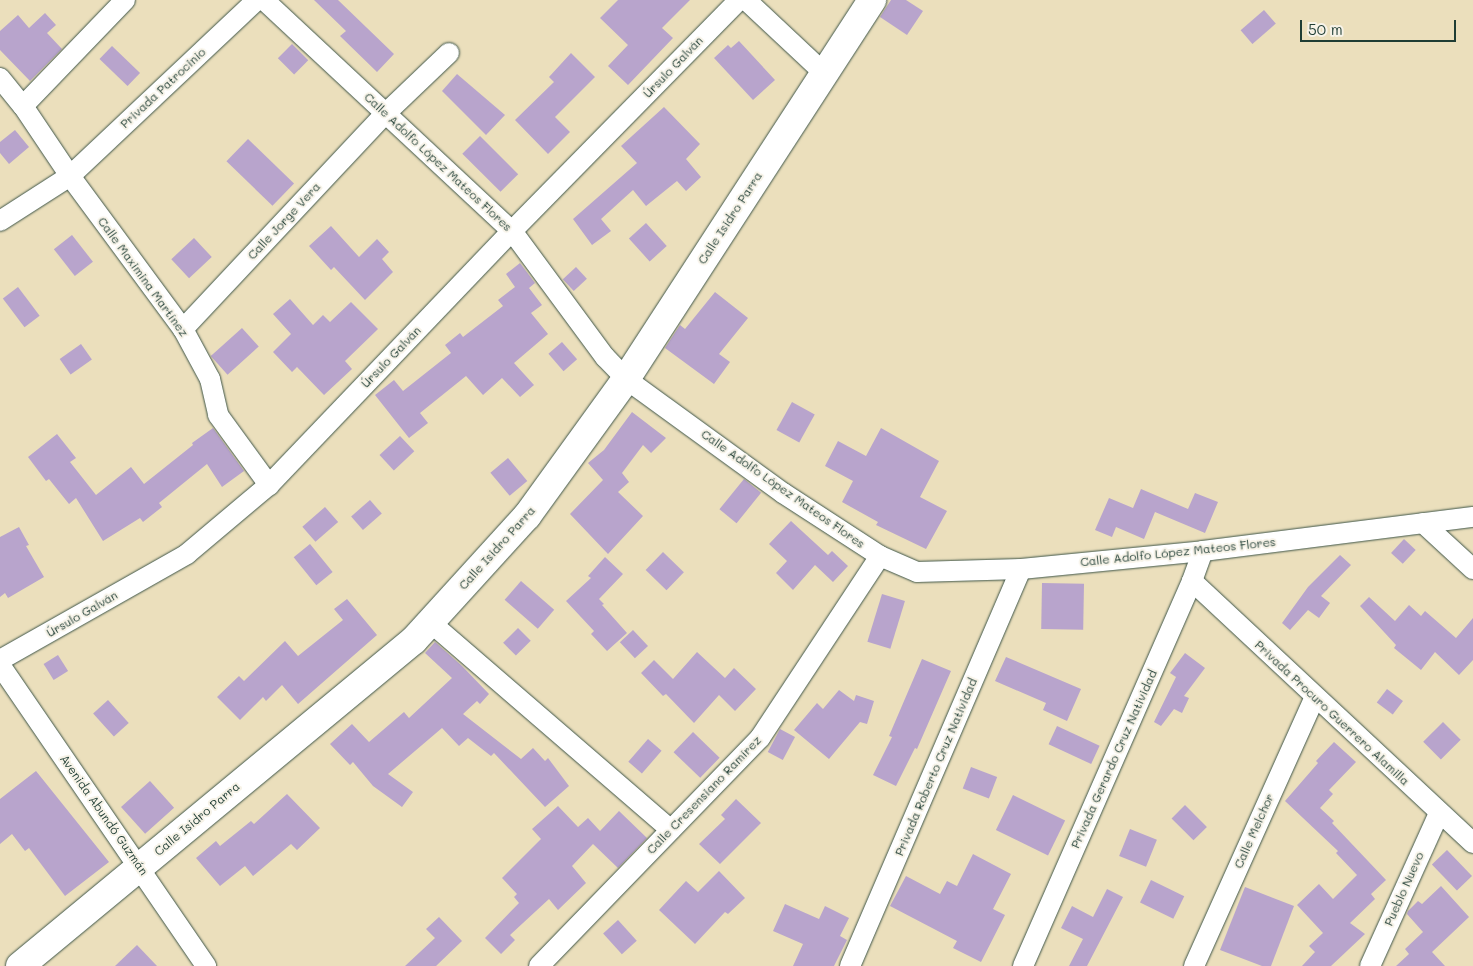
<!DOCTYPE html>
<meta charset="utf-8">
<style>
body{margin:0}
#map{position:relative;width:1473px;height:966px;overflow:hidden;background:#ebdfbc;font-family:Mali,sans-serif}
div>[style]{position:absolute}
.building>*{inset:0;background:#b8a4cc;transform-origin:0 0}
.roads{filter:drop-shadow(0 0 1px #3e5548) drop-shadow(0 0 1px #3e5548)}
.street>*{height:20px;margin:-10px;padding:0 10px;transform-origin:10px;border-radius:10px;background:#fff}
.secondary>*{height:28px;margin:-14px;padding:0 14px;transform-origin:14px;border-radius:14px;background:#fff}
span{translate:-50% -50%;white-space:nowrap;text-align:center;line-height:1.15;-webkit-text-stroke:4px #f7f3e8;paint-order:stroke}
.street-label{font-size:12px;color:#1f3d34}
.scale{position:absolute;left:1300px;top:20px;width:156px;height:22px;box-sizing:border-box;border:2px solid #1f3d34;border-top:0;padding-left:6px;font-size:15px;line-height:18px;white-space:nowrap;color:#1f3d34;-webkit-text-stroke:4px #f7f3e8;paint-order:stroke}
</style>
<div id="map">
<div class="building">
<i style="clip-path:polygon(314px 0,338px 0,394px 54px,377px 72px,340px 36px,346px 31px)"></i>
<i style="clip-path:polygon(618px 0,690px 0,662px 28px,673px 38px,628px 85px,608px 66px,628px 45px,600px 18px)"></i>
<i style="clip-path:polygon(891px 0,906px 0,923px 11px,907px 35px,880px 17px)"></i>
<i style="left:1264px;top:10px;width:18px;height:31px;rotate:49deg"></i>
<i style="clip-path:polygon(45px 13px,56px 25px,47px 33px,62px 49px,30px 81px,0 50px,0 31px,18px 15px,29px 28px)"></i>
<i style="clip-path:polygon(739px 41px,775px 80px,753px 100px,714px 58px,728px 45px,731px 48px)"></i>
<i style="left:292px;top:44px;width:23px;height:20px;rotate:45deg"></i>
<i style="left:112px;top:46px;width:39px;height:18px;rotate:44deg"></i>
<i style="clip-path:polygon(571px 53px,595px 77px,555px 117px,570px 132px,548px 154px,515px 120px,554px 82px,549px 77px)"></i>
<i style="clip-path:polygon(457px 74px,505px 115px,486px 135px,442px 91px)"></i>
<i style="clip-path:polygon(664px 107px,700px 144px,686px 159px,701px 177px,686px 191px,677px 181px,646px 206px,633px 190px,601px 219px,611px 231px,592px 245px,573px 219px,637px 163px,621px 146px)"></i>
<i style="clip-path:polygon(15px 130px,29px 147px,9px 164px,0 153px,0 142px)"></i>
<i style="left:480px;top:136px;width:54px;height:25px;rotate:45deg"></i>
<i style="left:248px;top:139px;width:64px;height:31px;rotate:44deg"></i>
<i style="left:646px;top:223px;width:31px;height:23px;rotate:48deg"></i>
<i style="clip-path:polygon(331px 226px,359px 257px,377px 239px,389px 252px,382px 259px,393px 272px,365px 300px,334px 267px,331px 270px,309px 246px)"></i>
<i style="left:72px;top:235px;width:34px;height:23px;rotate:52deg"></i>
<i style="left:194px;top:238px;width:26px;height:31px;rotate:47deg"></i>
<i style="clip-path:polygon(520px 263px,535px 283px,529px 288px,542px 305px,531px 313px,548px 334px,514px 363px,534px 385px,520px 397px,502px 378px,483px 395px,466px 376px,420px 413px,428px 423px,409px 438px,375px 395px,394px 380px,403px 391px,451px 353px,445px 345px,460px 333px,463px 337px,503px 306px,498px 300px,515px 287px,506px 274px)"></i>
<i style="left:576px;top:267px;width:16px;height:18px;rotate:47deg"></i>
<i style="left:18px;top:287px;width:36px;height:19px;rotate:53deg"></i>
<i style="clip-path:polygon(715px 292px,748px 318px,719px 354px,730px 362px,714px 384px,665px 348px,680px 325px,685px 329px)"></i>
<i style="clip-path:polygon(290px 299px,313px 325px,323px 315px,330px 322px,351px 302px,378px 329px,345px 361px,352px 369px,324px 395px,297px 367px,292px 372px,273px 352px,291px 334px,273px 314px)"></i>
<i style="left:242px;top:328px;width:25px;height:42px;rotate:48deg"></i>
<i style="left:562px;top:342px;width:23px;height:18px;rotate:49deg"></i>
<i style="left:81px;top:344px;width:19px;height:26px;rotate:55deg"></i>
<i style="left:792px;top:402px;width:26px;height:32px;rotate:29deg"></i>
<i style="clip-path:polygon(632px 412px,666px 438px,651px 453px,643px 445px,622px 473px,629px 482px,618px 492px,643px 516px,608px 554px,570px 514px,603px 480px,588px 463px,604px 450px)"></i>
<i style="clip-path:polygon(213px 428px,244px 471px,222px 487px,207px 464px,159px 503px,162px 507px,143px 522px,140px 518px,103px 541px,76px 498px,69px 504px,49px 479px,46px 481px,28px 457px,57px 434px,76px 458px,70px 462px,96px 495px,131px 467px,144px 484px,193px 445px,192px 443px)"></i>
<i style="clip-path:polygon(881px 428px,939px 461px,920px 497px,947px 511px,926px 549px,876px 525px,878px 522px,842px 502px,853px 481px,825px 466px,838px 441px,866px 456px)"></i>
<i style="left:400px;top:436px;width:21px;height:28px;rotate:47deg"></i>
<i style="left:508px;top:458px;width:30px;height:23px;rotate:50deg"></i>
<i style="left:744px;top:479px;width:22px;height:39px;rotate:39deg"></i>
<i style="clip-path:polygon(1141px 489px,1188px 509px,1195px 493px,1218px 502px,1205px 533px,1155px 512px,1144px 539px,1116px 527px,1112px 537px,1095px 530px,1109px 498px,1133px 508px)"></i>
<i style="left:370px;top:500px;width:18px;height:25px;rotate:49deg"></i>
<i style="left:325px;top:507px;width:20px;height:30px;rotate:49deg"></i>
<i style="clip-path:polygon(791px 521px,828px 555px,832px 551px,848px 566px,833px 582px,815px 565px,793px 590px,776px 573px,787px 561px,769px 544px)"></i>
<i style="clip-path:polygon(19px 527px,29px 545px,26px 546px,44px 577px,8px 598px,5px 593px,0 597px,0 537px)"></i>
<i style="left:1404px;top:539px;width:16px;height:19px;rotate:43deg"></i>
<i style="left:310px;top:544px;width:36px;height:21px;rotate:51deg"></i>
<i style="left:663px;top:552px;width:29px;height:25px;rotate:44deg"></i>
<i style="clip-path:polygon(1340px 555px,1351px 565px,1321px 596px,1330px 603px,1319px 618px,1308px 610px,1290px 630px,1282px 623px,1308px 587px)"></i>
<i style="clip-path:polygon(605px 557px,623px 574px,599px 599px,604px 604px,602px 605px,627px 633px,607px 651px,591px 634px,594px 631px,566px 601px,591px 578px,588px 576px)"></i>
<i style="left:521px;top:581px;width:44px;height:25px;rotate:41deg"></i>
<i style="left:1042px;top:583px;width:42px;height:46px;rotate:1deg"></i>
<i style="left:882px;top:594px;width:24px;height:50px;rotate:17deg"></i>
<i style="clip-path:polygon(1369px 597px,1395px 621px,1409px 605px,1421px 616px,1425px 611px,1456px 638px,1473px 618px,1473px 660px,1459px 675px,1435px 652px,1421px 670px,1394px 648px,1396px 645px,1360px 606px)"></i>
<i style="clip-path:polygon(347px 599px,377px 635px,298px 704px,282px 685px,266px 701px,263px 697px,240px 720px,217px 697px,239px 676px,244px 681px,285px 641px,298px 656px,343px 620px,334px 609px)"></i>
<i style="left:518px;top:628px;width:18px;height:21px;rotate:45deg"></i>
<i style="left:633px;top:630px;width:22px;height:18px;rotate:47deg"></i>
<i style="clip-path:polygon(435px 642px,462px 666px,489px 694px,480px 704px,477px 701px,463px 714px,521px 759px,533px 748px,545px 761px,548px 758px,569px 786px,545px 807px,494px 753px,491px 756px,468px 738px,459px 746px,442px 728px,388px 774px,413px 792px,402px 807px,373px 786px,353px 762px,350px 765px,330px 744px,352px 724px,369px 742px,404px 712px,409px 718px,452px 678px,425px 653px)"></i>
<i style="clip-path:polygon(697px 652px,725px 678px,734px 668px,756px 689px,735px 711px,719px 695px,694px 723px,666px 694px,663px 696px,641px 673px,654px 660px,673px 679px)"></i>
<i style="clip-path:polygon(1185px 653px,1205px 668px,1184px 696px,1189px 698px,1182px 713px,1174px 709px,1161px 726px,1154px 722px,1176px 677px,1170px 673px)"></i>
<i style="left:58px;top:655px;width:19px;height:17px;rotate:58deg"></i>
<i style="clip-path:polygon(1006px 657px,1081px 689px,1067px 721px,1043px 710px,1046px 703px,995px 681px)"></i>
<i style="clip-path:polygon(922px 659px,951px 671px,917px 749px,915px 748px,896px 786px,873px 775px,892px 737px,889px 736px)"></i>
<i style="left:1387px;top:689px;width:20px;height:17px;rotate:37deg"></i>
<i style="clip-path:polygon(839px 690px,854px 701px,856px 695px,874px 701px,867px 724px,860px 722px,829px 759px,794px 730px,817px 703px,823px 709px)"></i>
<i style="left:108px;top:700px;width:31px;height:20px;rotate:48deg"></i>
<i style="left:1443px;top:722px;width:25px;height:28px;rotate:45deg"></i>
<i style="left:1057px;top:726px;width:47px;height:20px;rotate:25deg"></i>
<i style="left:780px;top:729px;width:17px;height:26px;rotate:28deg"></i>
<i style="left:693px;top:732px;width:37px;height:28px;rotate:44deg"></i>
<i style="left:648px;top:739px;width:18px;height:30px;rotate:41deg"></i>
<i style="clip-path:polygon(1334px 742px,1356px 762px,1329px 790px,1333px 794px,1320px 808px,1334px 821px,1332px 823px,1386px 880px,1371px 894px,1375px 899px,1350px 923px,1365px 934px,1331px 966px,1302px 966px,1315px 952px,1309px 946px,1323px 933px,1297px 905px,1319px 884px,1333px 899px,1357px 875px,1336px 853px,1338px 851px,1285px 801px,1318px 763px,1316px 761px)"></i>
<i style="left:971px;top:767px;width:28px;height:23px;rotate:21deg"></i>
<i style="clip-path:polygon(36px 771px,109px 862px,65px 896px,29px 848px,25px 851px,12px 834px,0 844px,0 799px)"></i>
<i style="left:150px;top:781px;width:36px;height:39px;rotate:48deg"></i>
<i style="clip-path:polygon(287px 794px,320px 828px,297px 850px,291px 844px,253px 876px,245px 866px,220px 886px,196px 858px,216px 841px,220px 846px,251px 821px,254px 824px)"></i>
<i style="left:1013px;top:795px;width:58px;height:39px;rotate:26deg"></i>
<i style="clip-path:polygon(736px 799px,761px 823px,720px 864px,699px 844px,725px 819px,721px 815px)"></i>
<i style="left:1185px;top:805px;width:31px;height:19px;rotate:45deg"></i>
<i style="clip-path:polygon(558px 806px,578px 827px,588px 818px,600px 831px,619px 811px,647px 838px,618px 868px,593px 844px,572px 866px,586px 883px,558px 910px,549px 899px,510px 935px,515px 940px,501px 954px,485px 938px,519px 903px,514px 897px,517px 894px,502px 878px,541px 839px,532px 829px)"></i>
<i style="left:1130px;top:829px;width:29px;height:29px;rotate:22deg"></i>
<i style="left:1447px;top:850px;width:36px;height:21px;rotate:46deg"></i>
<i style="clip-path:polygon(973px 854px,1011px 874px,993px 909px,1005px 915px,981px 962px,953px 948px,957px 941px,890px 906px,906px 876px,940px 894px,947px 881px,957px 886px)"></i>
<i style="clip-path:polygon(719px 871px,745px 898px,728px 914px,725px 912px,695px 944px,659px 910px,686px 881px,698px 892px)"></i>
<i style="left:1151px;top:880px;width:37px;height:25px;rotate:26deg"></i>
<i style="clip-path:polygon(1441px 886px,1469px 917px,1432px 952px,1445px 966px,1396px 966px,1409px 954px,1405px 949px,1423px 932px,1407px 914px,1408px 911px,1418px 901px,1422px 904px)"></i>
<i style="clip-path:polygon(1245px 887px,1294px 906px,1271px 966px,1262px 966px,1220px 950px)"></i>
<i style="clip-path:polygon(1107px 889px,1123px 897px,1087px 966px,1069px 966px,1083px 939px,1061px 928px,1072px 906px,1093px 917px)"></i>
<i style="clip-path:polygon(785px 904px,819px 919px,825px 906px,849px 918px,840px 936px,847px 940px,834px 966px,793px 966px,803px 944px,773px 931px)"></i>
<i style="clip-path:polygon(439px 917px,462px 941px,436px 966px,405px 966px,435px 938px,426px 929px)"></i>
<i style="left:618px;top:920px;width:28px;height:20px;rotate:48deg"></i>
<i style="clip-path:polygon(137px 945px,157px 966px,115px 966px)"></i>
</div>
<div class="roads">
<div class="street">
<i style="left:264px;top:0;width:339px;rotate:43deg"></i>
<i style="left:512px;top:231px;width:157px;rotate:53.6deg"></i>
<i style="left:605px;top:357px;width:30px;rotate:46deg"></i>
<i style="left:626px;top:379px;width:194px;rotate:36deg"></i>
<i style="left:783px;top:493px;width:116px;rotate:33deg"></i>
<i style="left:880px;top:556px;width:40px;rotate:23.4deg"></i>
<i style="left:917px;top:572px;width:104px;rotate:-1.7deg"></i>
<i style="left:1021px;top:569px;width:183px;rotate:-5.6deg"></i>
<i style="left:1203px;top:551px;width:272px;rotate:-7.2deg"></i>
<i style="left:746px;top:0;width:107px;rotate:43.1deg"></i>
<i style="left:0;top:78px;width:36px;rotate:51deg"></i>
<i style="left:23px;top:106px;width:84px;rotate:56.1deg"></i>
<i style="left:70px;top:176px;width:190px;rotate:53.6deg"></i>
<i style="left:183px;top:329px;width:57px;rotate:61.6deg"></i>
<i style="left:210px;top:379px;width:37px;rotate:77deg"></i>
<i style="left:218px;top:415px;width:87px;rotate:53.9deg"></i>
<i style="left:23px;top:106px;width:147px;rotate:-46.1deg"></i>
<i style="left:0;top:221px;width:83px;rotate:-32.7deg"></i>
<i style="left:70px;top:176px;width:257px;rotate:-43.3deg"></i>
<i style="left:183px;top:329px;width:296px;rotate:-46.8deg"></i>
<i style="left:386px;top:113px;width:87px;rotate:-43.6deg"></i>
<i style="left:1423px;top:523px;width:68px;rotate:42.6deg"></i>
<i style="left:1192px;top:581px;width:384px;rotate:43deg"></i>
<i style="left:430px;top:622px;width:318px;rotate:40.8deg"></i>
<i style="left:0;top:660px;width:215px;rotate:-29.5deg"></i>
<i style="left:187px;top:554px;width:107px;rotate:-40.1deg"></i>
<i style="left:269px;top:485px;width:352px;rotate:-46.3deg"></i>
<i style="left:512px;top:231px;width:324px;rotate:-45.5deg"></i>
<i style="left:0;top:665px;width:365px;rotate:55.6deg"></i>
<i style="left:539px;top:966px;width:318px;rotate:-45.9deg"></i>
<i style="left:760px;top:738px;width:218px;rotate:-56.6deg"></i>
<i style="left:850px;top:966px;width:432px;rotate:-66.7deg"></i>
<i style="left:1023px;top:966px;width:420px;rotate:-66.3deg"></i>
<i style="left:1192px;top:581px;width:32px;rotate:-70deg"></i>
<i style="left:1194px;top:966px;width:295px;rotate:-65.8deg"></i>
<i style="left:1370px;top:966px;width:168px;rotate:-65.7deg"></i>
</div>
<div class="secondary">
<i style="left:20px;top:966px;width:511px;rotate:-39.6deg"></i>
<i style="left:414px;top:640px;width:168px;rotate:-47.7deg"></i>
<i style="left:527px;top:516px;width:169px;rotate:-54.1deg"></i>
<i style="left:626px;top:379px;width:452px;rotate:-57deg"></i>
</div>
</div>
<div class="street-label">
<span style="left:673px;top:67px;rotate:-46deg">Úrsulo Galván</span>
<span style="left:163px;top:88px;rotate:-43deg">Privada Patrocinio</span>
<span style="left:438px;top:162px;rotate:43deg">Calle Adolfo López Mateos Flores</span>
<span style="left:730px;top:218px;rotate:-57deg">Calle Isidro Parra</span>
<span style="left:284px;top:221px;rotate:-47deg">Calle Jorge Vera</span>
<span style="left:143px;top:277px;rotate:54deg">Calle Maximina Martínez</span>
<span style="left:391px;top:357px;rotate:-46deg">Úrsulo Galván</span>
<span style="left:783px;top:489px;rotate:35deg">Calle Adolfo López Mateos Flores</span>
<span style="left:497px;top:548px;rotate:-48deg">Calle Isidro Parra</span>
<span style="left:1178px;top:552px;rotate:-6deg">Calle Adolfo López Mateos Flores</span>
<span style="left:82px;top:614px;rotate:-30deg">Úrsulo Galván</span>
<span style="left:1332px;top:713px;rotate:43deg">Privada Procuro Guerrero Alamilla</span>
<span style="left:1114px;top:759px;rotate:-66deg">Privada Gerardo Cruz Natividad</span>
<span style="left:936px;top:767px;rotate:-67deg">Privada Roberto Cruz Natividad</span>
<span style="left:704px;top:795px;rotate:-46deg">Calle Cresensiano Ramírez</span>
<span style="left:104px;top:815px;rotate:55deg">Avenida Abundó Guzmán</span>
<span style="left:197px;top:819px;rotate:-40deg">Calle Isidro Parra</span>
<span style="left:1254px;top:831px;rotate:-66deg">Calle Melchor</span>
<span style="left:1404px;top:889px;rotate:-66deg">Pueblo Nuevo</span>
</div>
<div class="scale">50 m</div>
</div>
